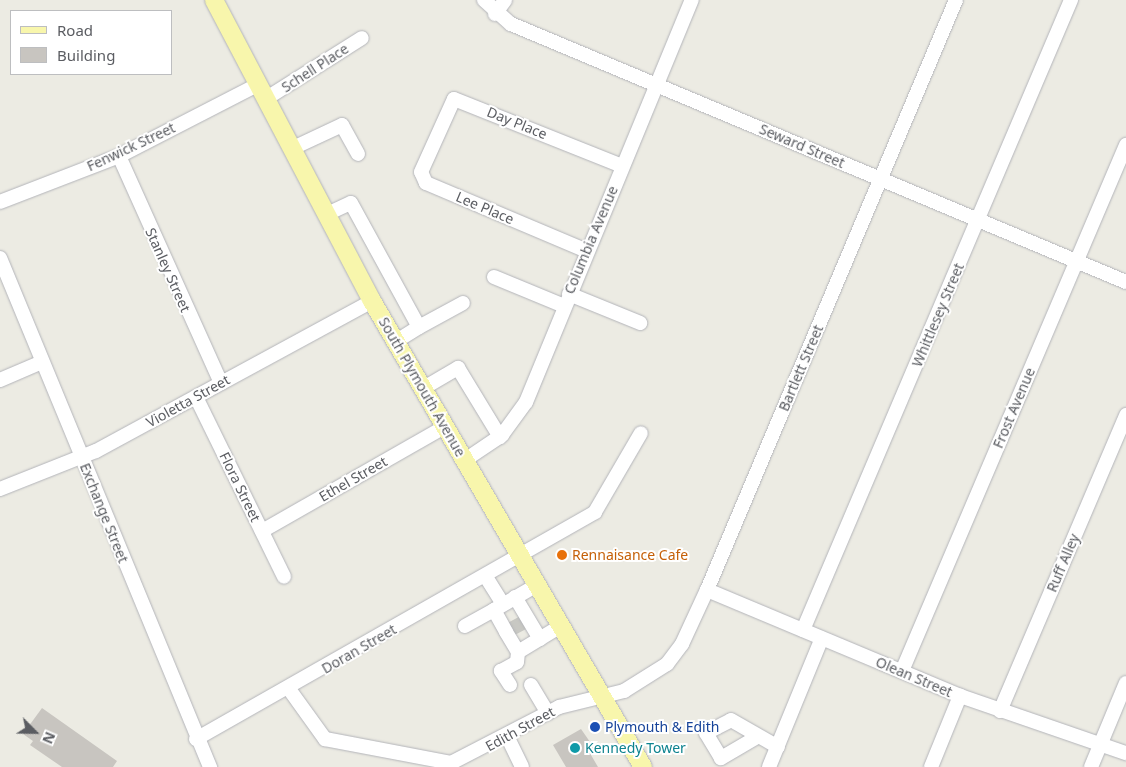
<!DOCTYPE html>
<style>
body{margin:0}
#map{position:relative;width:1126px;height:767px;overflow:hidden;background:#ecebe3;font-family:"Noto Sans",sans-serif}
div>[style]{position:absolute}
.building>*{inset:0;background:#c8c5c0}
.minor-tunnel>*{height:14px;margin-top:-7px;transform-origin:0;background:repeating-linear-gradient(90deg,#c8c8c3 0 14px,transparent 0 21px)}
.roads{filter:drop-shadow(0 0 1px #b3b4b9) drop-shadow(0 0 1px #b3b4b9)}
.minor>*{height:14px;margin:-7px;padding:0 7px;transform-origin:7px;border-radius:7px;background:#fff}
.major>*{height:18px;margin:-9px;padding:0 9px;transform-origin:9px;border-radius:9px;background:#f8f6ac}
.dots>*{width:14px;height:14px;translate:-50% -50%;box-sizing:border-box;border:2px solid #fff;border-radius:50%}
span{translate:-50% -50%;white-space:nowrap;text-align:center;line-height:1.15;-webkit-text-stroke:4px #fff;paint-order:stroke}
.street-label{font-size:14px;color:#5b5d62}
.food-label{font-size:14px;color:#c56008}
.left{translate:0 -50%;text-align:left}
.transit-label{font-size:14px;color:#164399}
.culture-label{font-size:14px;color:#0d838f}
.legend{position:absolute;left:10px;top:10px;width:162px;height:65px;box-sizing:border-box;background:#fff;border:1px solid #bdbec0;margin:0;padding:6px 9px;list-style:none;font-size:15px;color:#5b5d62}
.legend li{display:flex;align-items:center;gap:10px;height:25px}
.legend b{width:25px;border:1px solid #bdbec0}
.north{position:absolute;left:10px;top:707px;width:50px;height:50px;-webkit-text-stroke:4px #fff;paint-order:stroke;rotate:113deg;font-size:14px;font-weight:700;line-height:20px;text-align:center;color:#5b5d62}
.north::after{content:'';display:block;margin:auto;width:18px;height:22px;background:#5b5d62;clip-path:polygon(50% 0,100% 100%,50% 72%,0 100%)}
</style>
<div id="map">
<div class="building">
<i style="clip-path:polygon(42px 708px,117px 761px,113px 767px,62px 767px,30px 745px,33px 741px,23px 734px)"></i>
<i style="clip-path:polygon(581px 729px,597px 752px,591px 755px,598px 767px,566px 767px,553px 745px)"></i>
</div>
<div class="minor-tunnel">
<i style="left:511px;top:629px;width:15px;rotate:-28deg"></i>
</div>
<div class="roads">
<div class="minor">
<i style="left:484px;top:0;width:36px;rotate:42deg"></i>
<i style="left:511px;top:24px;width:667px;rotate:22.76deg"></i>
<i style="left:495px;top:14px;width:17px;rotate:-54deg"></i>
<i style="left:267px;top:98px;width:112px;rotate:-32.3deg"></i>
<i style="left:293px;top:148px;width:54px;rotate:-25.1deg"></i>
<i style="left:342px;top:125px;width:33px;rotate:61deg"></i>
<i style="left:119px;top:156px;width:249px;rotate:65.8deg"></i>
<i style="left:0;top:202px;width:128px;rotate:-21.1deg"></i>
<i style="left:119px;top:156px;width:157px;rotate:-27.2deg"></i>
<i style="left:327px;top:214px;width:26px;rotate:-25deg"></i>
<i style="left:351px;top:203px;width:141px;rotate:61.3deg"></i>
<i style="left:419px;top:327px;width:28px;rotate:148deg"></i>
<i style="left:587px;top:251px;width:175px;rotate:-157.1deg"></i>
<i style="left:426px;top:183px;width:12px;rotate:-114deg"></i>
<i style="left:421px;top:172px;width:80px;rotate:-65.7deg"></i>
<i style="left:454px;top:99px;width:181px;rotate:21.7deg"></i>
<i style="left:0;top:258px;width:551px;rotate:67.58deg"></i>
<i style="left:494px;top:277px;width:76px;rotate:22.5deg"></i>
<i style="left:569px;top:294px;width:77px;rotate:22.2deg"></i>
<i style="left:419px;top:327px;width:50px;rotate:-28.6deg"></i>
<i style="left:0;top:380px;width:46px;rotate:-23.2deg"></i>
<i style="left:422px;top:389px;width:42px;rotate:-30.3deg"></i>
<i style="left:458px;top:368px;width:81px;rotate:58.7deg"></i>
<i style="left:196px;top:397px;width:200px;rotate:63.9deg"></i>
<i style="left:465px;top:460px;width:45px;rotate:-34deg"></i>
<i style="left:502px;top:435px;width:41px;rotate:-54deg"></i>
<i style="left:526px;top:402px;width:435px;rotate:-67.6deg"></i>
<i style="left:0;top:489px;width:103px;rotate:-21.6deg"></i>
<i style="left:96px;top:451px;width:314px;rotate:-28.5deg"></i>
<i style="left:262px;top:531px;width:210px;rotate:-29.7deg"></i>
<i style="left:486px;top:577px;width:32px;rotate:58deg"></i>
<i style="left:537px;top:585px;width:50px;rotate:149.8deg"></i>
<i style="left:494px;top:610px;width:25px;rotate:61deg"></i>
<i style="left:506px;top:632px;width:23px;rotate:59deg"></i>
<i style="left:518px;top:652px;width:50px;rotate:-31.2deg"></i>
<i style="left:707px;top:590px;width:274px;rotate:22.7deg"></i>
<i style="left:960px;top:696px;width:176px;rotate:19deg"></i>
<i style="left:515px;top:597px;width:49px;rotate:59.2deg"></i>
<i style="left:465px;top:626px;width:33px;rotate:-29deg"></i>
<i style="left:803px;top:630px;width:685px;rotate:-66.96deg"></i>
<i style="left:902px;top:671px;width:572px;rotate:-66.93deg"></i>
<i style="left:510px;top:685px;width:17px;rotate:-123deg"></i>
<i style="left:501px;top:671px;width:18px;rotate:-29deg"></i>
<i style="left:517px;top:662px;width:10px;rotate:-84deg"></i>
<i style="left:531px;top:685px;width:33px;rotate:59deg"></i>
<i style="left:289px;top:689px;width:62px;rotate:54.2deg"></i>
<i style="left:325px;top:739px;width:128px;rotate:10.8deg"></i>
<i style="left:451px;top:763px;width:122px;rotate:-27.4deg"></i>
<i style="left:559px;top:707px;width:67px;rotate:-13.8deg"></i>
<i style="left:624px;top:691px;width:51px;rotate:-32.1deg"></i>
<i style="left:667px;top:664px;width:25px;rotate:-53deg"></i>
<i style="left:682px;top:644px;width:60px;rotate:-65.2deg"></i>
<i style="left:707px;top:590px;width:640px;rotate:-67.12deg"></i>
<i style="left:1000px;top:711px;width:322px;rotate:-66.9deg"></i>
<i style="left:507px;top:736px;width:34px;rotate:64deg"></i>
<i style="left:757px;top:737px;width:42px;rotate:149.7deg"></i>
<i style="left:721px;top:758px;width:29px;rotate:-121deg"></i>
<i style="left:706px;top:733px;width:28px;rotate:-27deg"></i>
<i style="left:731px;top:720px;width:54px;rotate:29.9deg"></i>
<i style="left:196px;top:739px;width:459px;rotate:-29.6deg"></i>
<i style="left:595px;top:512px;width:91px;rotate:-59.8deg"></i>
<i style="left:769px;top:767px;width:139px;rotate:-67.7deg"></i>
<i style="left:931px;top:767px;width:77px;rotate:-67.8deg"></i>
<i style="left:1091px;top:767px;width:91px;rotate:-67.4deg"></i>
</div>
<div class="major">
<i style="left:214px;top:0;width:340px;rotate:62.3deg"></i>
<i style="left:372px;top:301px;width:539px;rotate:59.82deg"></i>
</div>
</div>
<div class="dots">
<i style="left:562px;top:555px;background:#e8710a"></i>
<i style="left:595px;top:727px;background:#1a4fb4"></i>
<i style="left:575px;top:748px;background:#0f9aa8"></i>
</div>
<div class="street-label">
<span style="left:315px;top:68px;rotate:-33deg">Schell Place</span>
<span style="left:517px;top:123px;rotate:22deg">Day Place</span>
<span style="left:802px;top:146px;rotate:23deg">Seward Street</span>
<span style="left:131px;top:147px;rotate:-25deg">Fenwick Street</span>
<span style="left:485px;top:208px;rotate:23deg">Lee Place</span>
<span style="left:591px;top:240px;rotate:-67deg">Columbia Avenue</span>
<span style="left:168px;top:270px;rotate:66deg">Stanley Street</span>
<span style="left:938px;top:315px;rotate:-67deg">Whittlesey Street</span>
<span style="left:801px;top:368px;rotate:-67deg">Bartlett Street</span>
<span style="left:422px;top:387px;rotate:60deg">South Plymouth Avenue</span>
<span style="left:188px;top:401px;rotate:-29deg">Violetta Street</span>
<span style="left:1014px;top:408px;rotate:-67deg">Frost Avenue</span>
<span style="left:353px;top:479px;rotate:-30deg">Ethel Street</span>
<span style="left:240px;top:487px;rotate:64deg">Flora Street</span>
<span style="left:104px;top:513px;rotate:68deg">Exchange Street</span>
<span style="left:1063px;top:563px;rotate:-67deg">Ruff Alley</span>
<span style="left:359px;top:649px;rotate:-30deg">Doran Street</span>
<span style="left:914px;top:677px;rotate:23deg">Olean Street</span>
<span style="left:520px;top:729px;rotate:-29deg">Edith Street</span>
</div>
<div class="food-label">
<span class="left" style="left:572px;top:555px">Rennaisance Cafe</span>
</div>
<div class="transit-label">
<span class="left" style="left:605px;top:727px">Plymouth &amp; Edith</span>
</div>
<div class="culture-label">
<span class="left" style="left:585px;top:748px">Kennedy Tower</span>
</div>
<ul class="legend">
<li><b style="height:6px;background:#f8f6ac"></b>Road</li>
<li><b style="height:14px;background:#c8c5c0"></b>Building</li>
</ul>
<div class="north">N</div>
</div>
